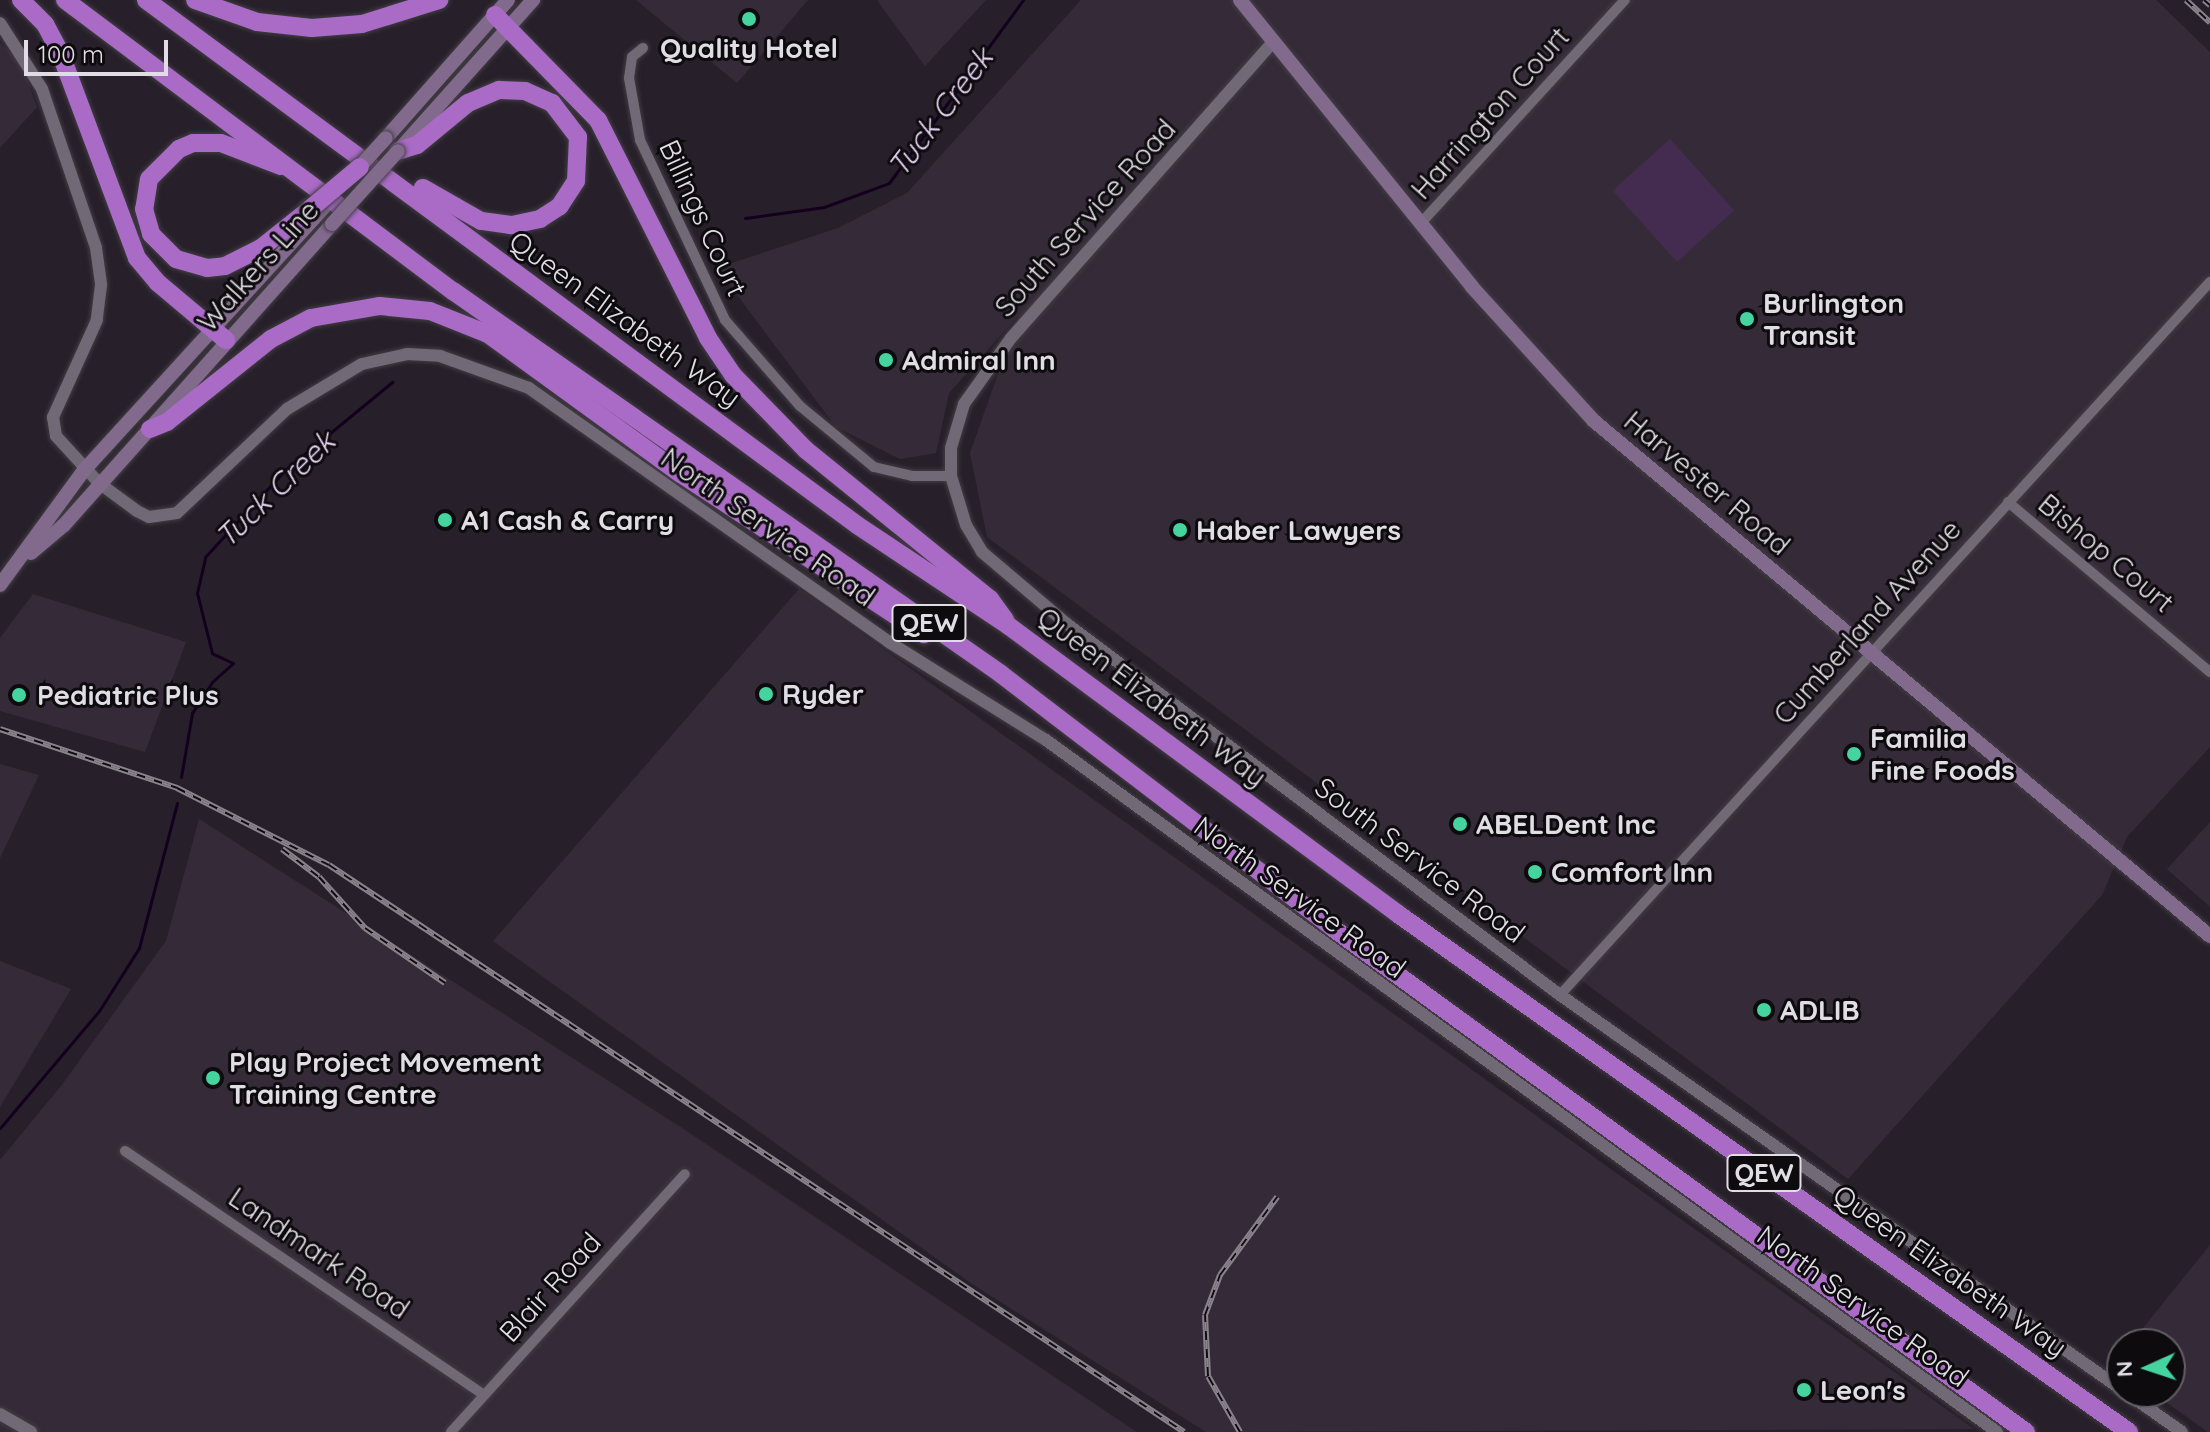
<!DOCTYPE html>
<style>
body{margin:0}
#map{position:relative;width:2210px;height:1432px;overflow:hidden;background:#27202a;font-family:Quicksand,sans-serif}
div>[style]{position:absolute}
.built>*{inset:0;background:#352b38}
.green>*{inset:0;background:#442c50;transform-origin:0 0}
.stream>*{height:3px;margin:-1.5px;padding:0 1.5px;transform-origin:1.5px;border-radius:1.5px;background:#14001e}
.roads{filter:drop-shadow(0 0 2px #423d44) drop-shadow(0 0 2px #423d44)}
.minor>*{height:10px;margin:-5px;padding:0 5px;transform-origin:5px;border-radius:5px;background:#716975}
.tertiary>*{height:12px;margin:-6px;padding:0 6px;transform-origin:6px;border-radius:6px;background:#716975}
.secondary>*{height:14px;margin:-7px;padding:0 7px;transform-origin:7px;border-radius:7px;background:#826a8d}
.motorway>*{height:18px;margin:-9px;padding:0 9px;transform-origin:9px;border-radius:9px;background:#a96bc6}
.rail>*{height:6px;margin-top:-3px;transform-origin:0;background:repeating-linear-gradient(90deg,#0e0b0f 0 9px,#89838c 0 18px);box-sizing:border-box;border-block:2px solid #89838c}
.bridges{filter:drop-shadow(0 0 2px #423d44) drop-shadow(0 0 2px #423d44)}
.secondary-bridge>*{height:14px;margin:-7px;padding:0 7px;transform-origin:7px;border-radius:7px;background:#826a8d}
.motorway-bridge>*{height:18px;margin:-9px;padding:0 9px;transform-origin:9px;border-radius:9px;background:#a96bc6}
.dots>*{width:22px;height:22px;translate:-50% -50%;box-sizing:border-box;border:4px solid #0e0b0f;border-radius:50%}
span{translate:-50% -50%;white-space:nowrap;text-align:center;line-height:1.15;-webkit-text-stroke:6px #0e0b0f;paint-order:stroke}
.shield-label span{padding:2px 6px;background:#0e0b0f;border:2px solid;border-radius:6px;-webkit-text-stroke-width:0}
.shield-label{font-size:26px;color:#e1dde4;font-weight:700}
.poi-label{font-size:28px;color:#e1dde4;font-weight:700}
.left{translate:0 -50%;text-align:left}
.street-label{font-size:28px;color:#e1dde4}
.water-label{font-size:30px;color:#e9d4f4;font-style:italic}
.north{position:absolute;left:2106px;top:1328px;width:80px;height:80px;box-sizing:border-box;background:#0e0b0f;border:2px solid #625f64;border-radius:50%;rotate:267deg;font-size:22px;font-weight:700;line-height:32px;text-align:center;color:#e1dde4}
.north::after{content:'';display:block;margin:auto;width:28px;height:36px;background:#45d49f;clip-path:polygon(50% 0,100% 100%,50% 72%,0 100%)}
.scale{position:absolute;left:24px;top:40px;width:144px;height:36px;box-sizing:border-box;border:4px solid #e1dde4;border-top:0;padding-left:10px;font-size:24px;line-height:28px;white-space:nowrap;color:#e1dde4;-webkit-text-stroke:6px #0e0b0f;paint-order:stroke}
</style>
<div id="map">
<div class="built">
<i style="clip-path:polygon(636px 0,808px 0,737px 83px)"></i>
<i style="clip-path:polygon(877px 0,986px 0,925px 66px)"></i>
<i style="clip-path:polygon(1081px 0,2156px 0,2210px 52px,2210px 747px,2127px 837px,2102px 895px,1848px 1179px,987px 537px,970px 453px,1019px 315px,949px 393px,936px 453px,900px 459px,836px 427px,717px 268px,838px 228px,907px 193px)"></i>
<i style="clip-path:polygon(0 43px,21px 62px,37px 107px,0 148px)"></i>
<i style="clip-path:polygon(799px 589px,1783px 1292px,1974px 1429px,1206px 1432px,972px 1284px,493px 941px)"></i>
<i style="clip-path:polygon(33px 594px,186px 642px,145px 752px,0 711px,0 638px)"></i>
<i style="clip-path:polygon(0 764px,39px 775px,0 858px)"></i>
<i style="clip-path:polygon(199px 819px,679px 1126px,1137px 1432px,0 1432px,0 1160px,61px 1086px,166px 941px)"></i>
<i style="clip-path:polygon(2210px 822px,2210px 907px,2167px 869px)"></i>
<i style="clip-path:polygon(0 961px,71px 989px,0 1107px)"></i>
<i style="clip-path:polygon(2210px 1245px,2210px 1432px,2208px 1432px,2152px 1392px,2170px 1392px,2170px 1344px,2130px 1344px)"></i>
</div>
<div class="green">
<i style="left:1670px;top:139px;width:96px;height:77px;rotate:48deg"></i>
</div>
<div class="stream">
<i style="left:745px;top:218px;width:80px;rotate:-7.9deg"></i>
<i style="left:824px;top:207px;width:69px;rotate:-20.3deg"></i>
<i style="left:889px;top:183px;width:227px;rotate:-53.8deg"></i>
<i style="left:181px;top:777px;width:65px;rotate:-80.2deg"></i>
<i style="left:192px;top:713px;width:37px;rotate:-57deg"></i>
<i style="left:212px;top:682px;width:28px;rotate:-42deg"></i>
<i style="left:233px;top:663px;width:23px;rotate:-155deg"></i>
<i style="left:212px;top:653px;width:62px;rotate:-104deg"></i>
<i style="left:197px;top:593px;width:37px;rotate:-77deg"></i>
<i style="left:205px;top:557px;width:118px;rotate:-47.4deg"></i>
<i style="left:285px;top:470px;width:139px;rotate:-39.4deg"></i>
<i style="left:0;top:1128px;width:153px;rotate:-49.8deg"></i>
<i style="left:99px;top:1011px;width:75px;rotate:-57.6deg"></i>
<i style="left:139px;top:948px;width:150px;rotate:-75.3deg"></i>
</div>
<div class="roads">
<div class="minor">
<i style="left:643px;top:48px;width:14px;rotate:141deg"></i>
<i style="left:632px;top:57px;width:21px;rotate:98deg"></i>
<i style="left:629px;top:78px;width:63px;rotate:79.9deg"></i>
<i style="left:640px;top:140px;width:199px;rotate:64.7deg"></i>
<i style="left:725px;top:320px;width:114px;rotate:48.9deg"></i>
<i style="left:800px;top:406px;width:96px;rotate:39.5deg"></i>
<i style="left:874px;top:467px;width:39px;rotate:13deg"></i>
<i style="left:912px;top:476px;width:39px"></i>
<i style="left:1422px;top:222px;width:301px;rotate:-47.6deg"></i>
<i style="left:2008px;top:502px;width:264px;rotate:40.1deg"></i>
<i style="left:1560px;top:995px;width:965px;rotate:-47.65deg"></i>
<i style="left:125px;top:1151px;width:434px;rotate:34.2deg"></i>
<i style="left:451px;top:1432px;width:348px;rotate:-47.8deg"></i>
</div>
<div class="tertiary">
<i style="left:0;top:23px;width:78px;rotate:57.5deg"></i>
<i style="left:42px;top:89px;width:168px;rotate:71.2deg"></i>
<i style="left:96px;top:248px;width:37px;rotate:82deg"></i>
<i style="left:101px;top:285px;width:35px;rotate:97deg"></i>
<i style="left:97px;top:320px;width:107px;rotate:114.4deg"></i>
<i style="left:53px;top:417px;width:19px;rotate:81deg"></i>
<i style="left:56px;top:436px;width:64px;rotate:47.5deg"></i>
<i style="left:99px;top:483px;width:47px;rotate:36.4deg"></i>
<i style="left:137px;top:511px;width:13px;rotate:27deg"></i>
<i style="left:149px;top:517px;width:28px;rotate:-8deg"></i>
<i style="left:177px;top:513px;width:151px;rotate:-43.4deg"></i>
<i style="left:287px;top:409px;width:87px;rotate:-31deg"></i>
<i style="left:362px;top:364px;width:46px;rotate:-12.5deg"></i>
<i style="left:407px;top:354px;width:33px;rotate:3deg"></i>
<i style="left:440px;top:356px;width:95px;rotate:19.8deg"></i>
<i style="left:529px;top:388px;width:441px;rotate:35.2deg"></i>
<i style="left:889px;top:642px;width:185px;rotate:32deg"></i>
<i style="left:1046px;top:740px;width:1176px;rotate:36.04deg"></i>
<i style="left:1273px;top:42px;width:395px;rotate:131.5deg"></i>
<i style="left:1011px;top:338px;width:81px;rotate:125.5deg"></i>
<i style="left:964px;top:404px;width:46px;rotate:106.5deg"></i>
<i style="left:951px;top:448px;width:28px;rotate:90deg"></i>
<i style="left:951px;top:476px;width:51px;rotate:73deg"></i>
<i style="left:966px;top:525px;width:31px;rotate:59deg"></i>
<i style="left:982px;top:552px;width:111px;rotate:40.3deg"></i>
<i style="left:1067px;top:624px;width:617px;rotate:36.96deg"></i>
<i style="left:1560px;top:995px;width:760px;rotate:35.09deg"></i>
<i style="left:0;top:1414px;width:36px;rotate:30deg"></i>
</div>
<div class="secondary">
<i style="left:1240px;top:0;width:369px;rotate:51deg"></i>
<i style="left:1472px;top:287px;width:181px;rotate:47.7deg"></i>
<i style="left:1594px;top:421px;width:803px;rotate:39.9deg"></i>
<i style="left:386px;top:138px;width:184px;rotate:-48.5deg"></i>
<i style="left:398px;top:151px;width:203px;rotate:-48.2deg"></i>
<i style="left:31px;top:553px;width:43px;rotate:-40.3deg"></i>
<i style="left:64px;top:525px;width:403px;rotate:-48.3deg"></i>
<i style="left:0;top:585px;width:144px;rotate:-53.8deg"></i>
<i style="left:85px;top:469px;width:359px;rotate:-47.6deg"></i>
</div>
<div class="motorway">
<i style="left:21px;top:0;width:34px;rotate:45deg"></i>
<i style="left:45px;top:24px;width:32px;rotate:62deg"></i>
<i style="left:60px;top:52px;width:220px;rotate:69.5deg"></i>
<i style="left:137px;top:258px;width:33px;rotate:50deg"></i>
<i style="left:158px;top:283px;width:89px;rotate:40deg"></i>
<i style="left:65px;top:0;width:485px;rotate:36.9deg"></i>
<i style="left:453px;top:291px;width:669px;rotate:34.95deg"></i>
<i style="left:1001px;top:674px;width:418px;rotate:37.4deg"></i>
<i style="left:1333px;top:928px;width:857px;rotate:36.03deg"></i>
<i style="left:146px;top:0;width:884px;rotate:36.44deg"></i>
<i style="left:857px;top:525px;width:182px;rotate:33.6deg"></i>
<i style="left:1009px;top:626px;width:484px;rotate:36.5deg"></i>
<i style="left:1398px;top:914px;width:896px;rotate:35.32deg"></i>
<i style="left:195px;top:0;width:66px;rotate:19.5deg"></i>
<i style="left:257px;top:22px;width:55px;rotate:6.2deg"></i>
<i style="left:312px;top:28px;width:50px;rotate:-4.6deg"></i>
<i style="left:362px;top:24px;width:81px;rotate:-17.3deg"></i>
<i style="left:495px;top:15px;width:147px;rotate:45.6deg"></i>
<i style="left:598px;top:120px;width:244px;rotate:63.2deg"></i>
<i style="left:708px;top:338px;width:45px;rotate:56deg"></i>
<i style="left:733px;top:375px;width:105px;rotate:45.8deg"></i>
<i style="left:806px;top:450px;width:237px;rotate:39deg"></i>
<i style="left:990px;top:599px;width:26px;rotate:54deg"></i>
<i style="left:398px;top:151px;width:20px;rotate:-18deg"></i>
<i style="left:417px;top:145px;width:66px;rotate:-39.5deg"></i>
<i style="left:468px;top:103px;width:34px;rotate:-23deg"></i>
<i style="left:499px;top:90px;width:26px;rotate:2deg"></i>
<i style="left:525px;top:91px;width:30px;rotate:24deg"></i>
<i style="left:552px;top:103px;width:43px;rotate:52.6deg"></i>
<i style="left:578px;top:137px;width:44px;rotate:92.6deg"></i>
<i style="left:576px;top:181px;width:30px;rotate:123deg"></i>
<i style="left:560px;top:206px;width:24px;rotate:147deg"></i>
<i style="left:540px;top:219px;width:30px;rotate:168deg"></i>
<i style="left:511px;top:225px;width:30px;rotate:-172deg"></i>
<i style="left:481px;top:221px;width:67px;rotate:-150.4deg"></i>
<i style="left:281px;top:166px;width:64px;rotate:-159deg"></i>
<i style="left:221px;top:143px;width:28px;rotate:180deg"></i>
<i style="left:193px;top:143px;width:15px;rotate:157deg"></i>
<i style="left:179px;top:149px;width:42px;rotate:135deg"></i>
<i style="left:149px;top:179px;width:30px;rotate:99deg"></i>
<i style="left:144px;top:209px;width:26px;rotate:74deg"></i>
<i style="left:151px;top:234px;width:35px;rotate:45deg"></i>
<i style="left:176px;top:259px;width:32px;rotate:16deg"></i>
<i style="left:207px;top:268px;width:18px;rotate:-6deg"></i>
<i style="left:225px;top:266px;width:40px;rotate:-26.6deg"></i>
<i style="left:261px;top:248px;width:63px;rotate:-38.5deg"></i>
<i style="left:150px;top:429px;width:18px;rotate:-22deg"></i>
<i style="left:167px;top:422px;width:133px;rotate:-38.6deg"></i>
<i style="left:271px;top:339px;width:45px;rotate:-27.7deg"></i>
<i style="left:311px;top:318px;width:70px;rotate:-9.9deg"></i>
<i style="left:380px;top:306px;width:50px;rotate:5.7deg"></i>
<i style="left:430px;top:311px;width:62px;rotate:21.6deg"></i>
<i style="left:488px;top:334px;width:238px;rotate:36deg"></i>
<i style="left:681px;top:474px;width:291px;rotate:33.4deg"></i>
</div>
</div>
<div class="rail">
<i style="left:2186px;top:0;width:33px;rotate:43deg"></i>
<i style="left:2204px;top:0;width:8px;rotate:40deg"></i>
<i style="left:0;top:729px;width:187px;rotate:18.4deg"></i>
<i style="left:177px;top:788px;width:170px;rotate:26.9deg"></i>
<i style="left:329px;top:865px;width:1026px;rotate:33.55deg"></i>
<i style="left:282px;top:849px;width:46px;rotate:37.1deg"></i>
<i style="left:319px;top:877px;width:69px;rotate:48deg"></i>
<i style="left:365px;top:928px;width:97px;rotate:34.5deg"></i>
<i style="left:1240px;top:1432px;width:64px;rotate:-119.7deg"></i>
<i style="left:1208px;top:1376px;width:61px;rotate:-92.8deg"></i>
<i style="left:1205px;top:1315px;width:43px;rotate:-69.4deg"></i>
<i style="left:1220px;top:1275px;width:97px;rotate:-53.8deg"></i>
</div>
<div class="bridges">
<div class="secondary-bridge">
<i style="left:354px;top:173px;width:47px;rotate:-47.6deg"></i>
<i style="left:332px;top:224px;width:98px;rotate:-47.9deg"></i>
</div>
<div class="motorway-bridge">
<i style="left:310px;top:209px;width:65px;rotate:-40deg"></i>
</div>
</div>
<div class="dots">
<i style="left:749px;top:19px;background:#45d49f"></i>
<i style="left:1747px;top:319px;background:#45d49f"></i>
<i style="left:886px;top:360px;background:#45d49f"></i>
<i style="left:445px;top:520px;background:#45d49f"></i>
<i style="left:1180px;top:530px;background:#45d49f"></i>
<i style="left:766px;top:694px;background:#45d49f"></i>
<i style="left:19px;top:695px;background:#45d49f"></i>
<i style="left:1854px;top:754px;background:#45d49f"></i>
<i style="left:1460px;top:824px;background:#45d49f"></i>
<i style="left:1535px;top:872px;background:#45d49f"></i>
<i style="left:1764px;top:1010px;background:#45d49f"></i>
<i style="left:213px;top:1078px;background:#45d49f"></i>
<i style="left:1804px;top:1390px;background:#45d49f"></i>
</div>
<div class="shield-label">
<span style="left:929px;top:623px">QEW</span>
<span style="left:1764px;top:1173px">QEW</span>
</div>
<div class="poi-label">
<span style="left:749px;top:48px">Quality Hotel</span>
<span class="left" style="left:1763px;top:319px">Burlington<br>Transit</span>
<span class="left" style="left:902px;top:360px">Admiral Inn</span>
<span class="left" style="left:461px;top:520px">A1 Cash &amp; Carry</span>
<span class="left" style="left:1196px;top:530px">Haber Lawyers</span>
<span class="left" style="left:782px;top:694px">Ryder</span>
<span class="left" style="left:37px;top:695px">Pediatric Plus</span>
<span class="left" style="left:1870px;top:754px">Familia<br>Fine Foods</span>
<span class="left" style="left:1476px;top:824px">ABELDent Inc</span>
<span class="left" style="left:1551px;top:872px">Comfort Inn</span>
<span class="left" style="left:1780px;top:1010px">ADLIB</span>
<span class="left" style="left:229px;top:1078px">Play Project Movement<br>Training Centre</span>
<span class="left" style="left:1820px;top:1390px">Leon's</span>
</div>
<div class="street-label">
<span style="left:1490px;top:113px;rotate:-48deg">Harrington Court</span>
<span style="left:703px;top:218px;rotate:65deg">Billings Court</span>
<span style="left:1085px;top:218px;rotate:-48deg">South Service Road</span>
<span style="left:258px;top:266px;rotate:-48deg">Walkers Line</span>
<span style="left:625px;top:319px;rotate:36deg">Queen Elizabeth Way</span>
<span style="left:1707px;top:483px;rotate:40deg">Harvester Road</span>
<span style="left:768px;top:527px;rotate:35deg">North Service Road</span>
<span style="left:2106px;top:553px;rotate:40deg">Bishop Court</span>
<span style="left:1867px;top:622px;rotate:-48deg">Cumberland Avenue</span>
<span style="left:1152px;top:697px;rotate:37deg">Queen Elizabeth Way</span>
<span style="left:1420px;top:860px;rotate:37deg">South Service Road</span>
<span style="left:1300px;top:897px;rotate:36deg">North Service Road</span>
<span style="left:319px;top:1253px;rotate:34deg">Landmark Road</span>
<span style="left:1950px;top:1271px;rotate:35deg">Queen Elizabeth Way</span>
<span style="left:550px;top:1287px;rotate:-48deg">Blair Road</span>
<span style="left:1863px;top:1306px;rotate:36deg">North Service Road</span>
</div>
<div class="water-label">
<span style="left:940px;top:112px;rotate:-53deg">Tuck Creek</span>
<span style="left:275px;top:489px;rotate:-44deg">Tuck Creek</span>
</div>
<div class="north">N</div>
<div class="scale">100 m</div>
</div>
